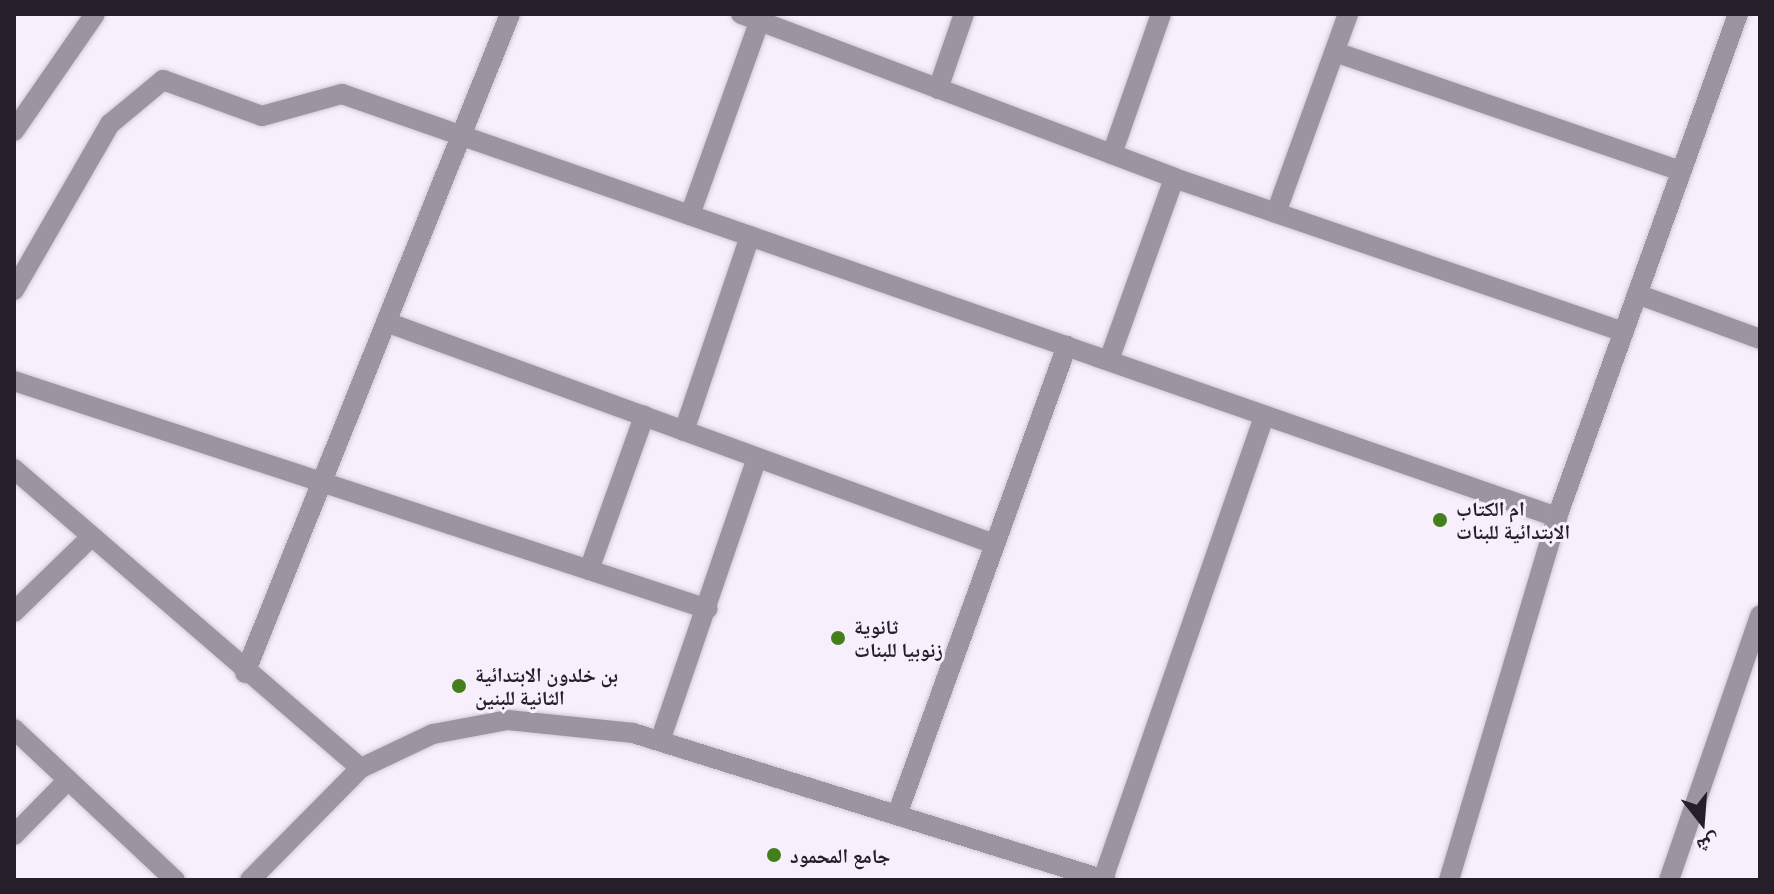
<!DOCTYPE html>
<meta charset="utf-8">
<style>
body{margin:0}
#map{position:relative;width:1774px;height:894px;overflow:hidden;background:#f7effb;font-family:"IBM Plex Serif","Noto Naskh Arabic",serif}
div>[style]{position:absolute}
.roads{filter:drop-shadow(0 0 2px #d1c9d5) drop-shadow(0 0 2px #d1c9d5)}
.street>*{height:20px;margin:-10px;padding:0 10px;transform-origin:10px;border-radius:10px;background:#9d94a1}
.dots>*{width:22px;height:22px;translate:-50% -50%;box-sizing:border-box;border:4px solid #f7effb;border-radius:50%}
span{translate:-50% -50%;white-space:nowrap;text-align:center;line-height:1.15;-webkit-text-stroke:6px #f7effb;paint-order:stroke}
.poi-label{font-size:20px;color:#261e29;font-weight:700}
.left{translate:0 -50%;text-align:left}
.frame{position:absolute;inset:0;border:16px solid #261e29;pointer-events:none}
.north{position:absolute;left:1662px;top:782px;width:80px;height:80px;-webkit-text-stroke:6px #f7effb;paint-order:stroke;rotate:163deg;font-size:22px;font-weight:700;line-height:32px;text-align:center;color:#261e29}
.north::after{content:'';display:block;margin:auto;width:28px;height:36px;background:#261e29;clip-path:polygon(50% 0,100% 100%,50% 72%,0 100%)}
</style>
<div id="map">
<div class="roads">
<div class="street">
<i style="left:741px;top:14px;width:463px;rotate:20.7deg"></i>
<i style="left:1174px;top:178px;width:475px;rotate:18.9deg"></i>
<i style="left:1335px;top:52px;width:366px;rotate:19deg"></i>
<i style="left:938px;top:89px;width:79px;rotate:-70.9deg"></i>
<i style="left:14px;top:131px;width:142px;rotate:-55.3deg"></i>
<i style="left:1112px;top:154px;width:148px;rotate:-70.7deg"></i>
<i style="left:1276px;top:213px;width:212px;rotate:-70.1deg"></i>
<i style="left:690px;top:215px;width:214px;rotate:-70.3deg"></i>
<i style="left:14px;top:290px;width:192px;rotate:-60deg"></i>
<i style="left:110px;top:124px;width:69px;rotate:-39.7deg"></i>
<i style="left:163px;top:80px;width:105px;rotate:20deg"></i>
<i style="left:262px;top:116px;width:83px;rotate:-15.4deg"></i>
<i style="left:342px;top:94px;width:1287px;rotate:19.2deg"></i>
<i style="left:1637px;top:294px;width:131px;rotate:20.1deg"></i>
<i style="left:386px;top:322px;width:647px;rotate:20.06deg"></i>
<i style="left:1109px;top:360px;width:193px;rotate:-70.3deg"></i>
<i style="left:14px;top:381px;width:730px;rotate:18.19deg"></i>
<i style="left:684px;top:431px;width:206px;rotate:-71.3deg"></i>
<i style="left:14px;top:469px;width:458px;rotate:40.8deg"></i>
<i style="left:589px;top:570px;width:164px;rotate:-70.3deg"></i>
<i style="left:14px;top:612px;width:107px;rotate:-44.2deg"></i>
<i style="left:245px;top:673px;width:710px;rotate:-68.09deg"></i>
<i style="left:14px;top:729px;width:221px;rotate:43.2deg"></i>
<i style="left:660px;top:741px;width:299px;rotate:-71.1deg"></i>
<i style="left:897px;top:815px;width:499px;rotate:-70.1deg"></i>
<i style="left:14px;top:835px;width:77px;rotate:-45.5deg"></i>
<i style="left:1103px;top:879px;width:491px;rotate:-70.8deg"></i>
<i style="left:250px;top:880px;width:158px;rotate:-45.3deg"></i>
<i style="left:361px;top:768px;width:80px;rotate:-25.3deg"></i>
<i style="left:433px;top:734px;width:76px;rotate:-10.6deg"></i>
<i style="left:508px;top:720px;width:126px;rotate:5.9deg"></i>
<i style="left:633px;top:733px;width:495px;rotate:17.3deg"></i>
<i style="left:1449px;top:880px;width:379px;rotate:-73.4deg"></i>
<i style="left:1557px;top:517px;width:535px;rotate:-70.21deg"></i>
<i style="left:1669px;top:880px;width:280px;rotate:-71deg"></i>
</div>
</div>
<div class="dots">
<i style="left:1440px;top:520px;background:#437f1b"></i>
<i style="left:838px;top:638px;background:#437f1b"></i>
<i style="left:459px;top:686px;background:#437f1b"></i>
<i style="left:774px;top:855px;background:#437f1b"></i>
</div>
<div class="poi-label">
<span class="left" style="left:1456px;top:520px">ام الكتاب<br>الابتدائية للبنات</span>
<span class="left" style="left:854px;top:638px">ثانوية<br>زنوبيا للبنات</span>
<span class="left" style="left:475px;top:686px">بن خلدون الابتدائية<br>الثانية للبنين</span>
<span class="left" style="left:790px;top:855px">جامع المحمود</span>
</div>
<div class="frame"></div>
<div class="north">ش</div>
</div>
